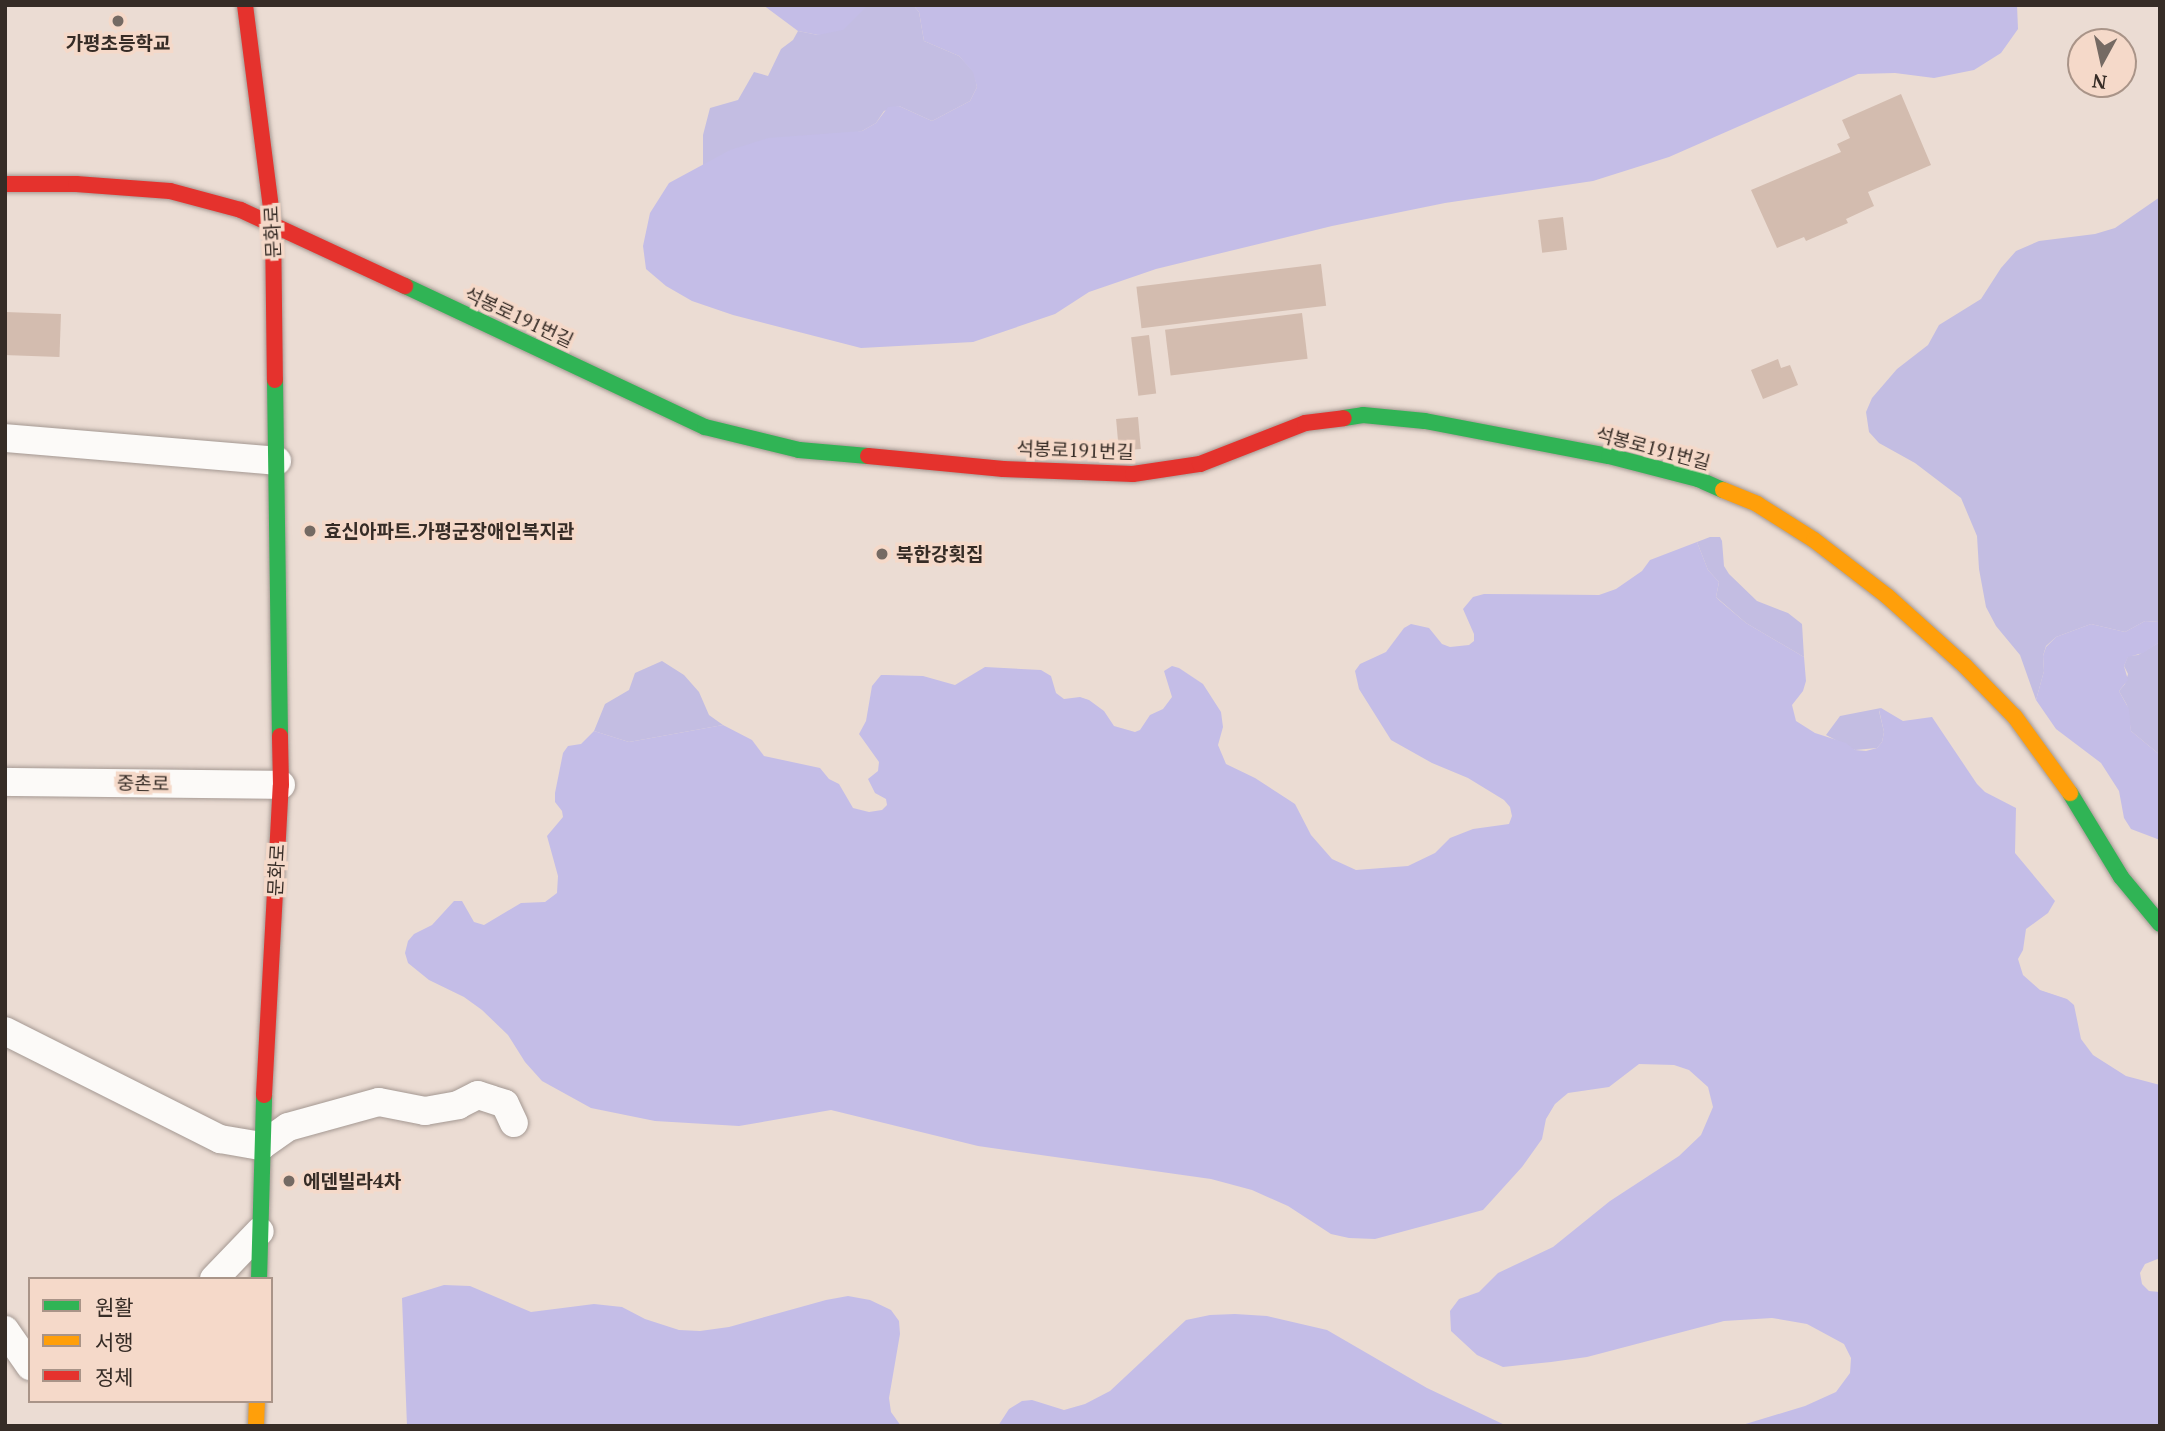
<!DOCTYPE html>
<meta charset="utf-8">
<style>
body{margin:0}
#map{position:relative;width:2165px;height:1431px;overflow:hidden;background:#ebdcd3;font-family:"PT Serif","Noto Sans KR",serif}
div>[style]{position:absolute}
.green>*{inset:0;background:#c3bde2}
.forest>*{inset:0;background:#c4bde7}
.building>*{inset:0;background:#d3bcaf;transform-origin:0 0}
.roads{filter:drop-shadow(0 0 2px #a49892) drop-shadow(0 0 2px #a49892)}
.street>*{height:28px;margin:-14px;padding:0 14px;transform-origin:14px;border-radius:14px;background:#fcfaf8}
.fast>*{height:16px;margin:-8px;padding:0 8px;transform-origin:8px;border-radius:8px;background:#30b455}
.slow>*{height:16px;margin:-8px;padding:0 8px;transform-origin:8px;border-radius:8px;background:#ff9f0a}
.jam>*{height:16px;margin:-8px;padding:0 8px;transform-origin:8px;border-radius:8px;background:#e5322d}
.dots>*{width:19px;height:19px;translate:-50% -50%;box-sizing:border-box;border:4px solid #f5d9c9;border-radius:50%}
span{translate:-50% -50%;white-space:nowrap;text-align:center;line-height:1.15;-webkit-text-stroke:7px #f5d9c9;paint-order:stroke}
.poi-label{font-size:19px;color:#362c26;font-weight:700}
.left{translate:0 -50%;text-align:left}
.street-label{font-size:19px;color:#362c26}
.frame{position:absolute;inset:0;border:7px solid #362c26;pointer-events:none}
.legend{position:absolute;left:28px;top:1277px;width:245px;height:126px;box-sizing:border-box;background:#f5d9c9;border:2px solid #a99488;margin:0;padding:9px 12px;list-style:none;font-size:21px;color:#362c26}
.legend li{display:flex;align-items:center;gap:14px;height:35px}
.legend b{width:35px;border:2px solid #a99488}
.north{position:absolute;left:2067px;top:28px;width:70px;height:70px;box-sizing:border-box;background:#f5d9c9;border:2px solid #a99488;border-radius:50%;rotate:188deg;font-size:19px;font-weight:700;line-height:28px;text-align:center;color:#362c26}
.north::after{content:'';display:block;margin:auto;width:24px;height:32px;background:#756a63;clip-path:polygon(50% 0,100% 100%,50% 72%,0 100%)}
</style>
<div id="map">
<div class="green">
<i style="clip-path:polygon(868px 5px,913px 5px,919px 12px,924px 41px,959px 56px,974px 72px,977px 87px,970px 101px,932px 121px,899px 106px,884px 111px,876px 123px,862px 131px,703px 166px,703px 135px,710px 108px,738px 100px,754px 72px,768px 76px,781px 49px,793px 40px,798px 31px,818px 35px)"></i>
<i style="clip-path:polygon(2160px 197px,2160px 622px,2145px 621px,2125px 632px,2091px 624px,2056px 637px,2046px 646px,2043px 656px,2044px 671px,2036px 700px,2020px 655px,1996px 626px,1986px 607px,1979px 569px,1977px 536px,1961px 498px,1915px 463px,1879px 443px,1869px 432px,1866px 412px,1872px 398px,1897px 369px,1928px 345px,1939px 325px,1981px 299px,2001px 268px,2016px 251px,2039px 241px,2095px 234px,2115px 228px)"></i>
<i style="clip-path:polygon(1710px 537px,1720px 537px,1722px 541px,1724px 566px,1729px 574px,1757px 601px,1788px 613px,1802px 624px,1804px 657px,1746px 623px,1716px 597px,1719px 582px,1708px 570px,1697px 542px)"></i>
<i style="clip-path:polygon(2160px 642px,2160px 755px,2131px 731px,2127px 705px,2119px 691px,2125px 684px,2128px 674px,2124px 666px,2128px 656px,2138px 655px)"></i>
<i style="clip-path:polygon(662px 661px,684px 675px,699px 692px,709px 715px,723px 725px,629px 742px,594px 731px,605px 704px,629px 690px,635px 673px)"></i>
<i style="clip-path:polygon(1881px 708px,1879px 711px,1884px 732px,1882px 742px,1877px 748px,1855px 750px,1826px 735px,1840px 716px)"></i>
</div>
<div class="forest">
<i style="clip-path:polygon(763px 5px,868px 5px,843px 30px,818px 35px,798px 31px)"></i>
<i style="clip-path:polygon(913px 5px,2017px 5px,2018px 29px,2001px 53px,1974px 70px,1934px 78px,1895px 73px,1858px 74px,1669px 157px,1593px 181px,1445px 203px,1332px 226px,1156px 269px,1089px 292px,1055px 314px,973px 342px,861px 348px,733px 315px,692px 301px,666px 286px,646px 269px,643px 246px,650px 213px,669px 183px,730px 150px,768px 138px,862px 131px,876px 123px,888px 107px,899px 106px,932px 121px,970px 101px,977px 87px,973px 72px,959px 56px,924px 41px,919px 12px)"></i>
<i style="clip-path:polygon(1697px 542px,1708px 570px,1719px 582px,1716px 597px,1720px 601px,1746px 623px,1804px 657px,1806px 681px,1803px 691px,1792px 705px,1796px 721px,1815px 733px,1846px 743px,1855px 750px,1866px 751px,1877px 748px,1882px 742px,1884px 732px,1879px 710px,1881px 708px,1903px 721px,1932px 717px,1977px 784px,1985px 792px,2016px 808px,2015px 853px,2055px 901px,2048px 913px,2026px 929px,2023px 950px,2018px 959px,2023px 975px,2040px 990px,2067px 999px,2074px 1005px,2081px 1039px,2093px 1055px,2126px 1076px,2160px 1085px,2160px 1258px,2145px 1264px,2140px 1273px,2142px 1284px,2149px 1291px,2160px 1292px,2160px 1426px,1739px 1426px,1805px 1406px,1836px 1392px,1850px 1373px,1851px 1358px,1844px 1344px,1807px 1324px,1772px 1318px,1724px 1321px,1587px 1357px,1551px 1362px,1503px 1367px,1477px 1355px,1451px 1331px,1450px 1311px,1459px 1299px,1479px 1292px,1498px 1273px,1553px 1247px,1610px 1201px,1679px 1156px,1701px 1135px,1713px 1107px,1708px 1087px,1689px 1070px,1674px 1065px,1639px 1064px,1609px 1087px,1568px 1093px,1555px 1104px,1546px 1119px,1542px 1139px,1522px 1167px,1483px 1210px,1375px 1239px,1349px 1238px,1331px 1234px,1288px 1206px,1252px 1190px,1211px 1179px,978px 1146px,831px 1110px,739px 1126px,655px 1121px,591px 1108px,542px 1081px,525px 1062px,508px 1035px,482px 1010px,464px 997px,429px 980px,408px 963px,405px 953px,408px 941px,414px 934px,432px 925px,454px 901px,462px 901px,474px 922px,484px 925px,521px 903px,545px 902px,557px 893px,558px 876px,547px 836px,563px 817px,562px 811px,555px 802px,555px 793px,563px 753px,568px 746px,581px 744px,594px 731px,629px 742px,723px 725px,752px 740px,764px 756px,820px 768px,829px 779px,839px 784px,853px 808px,869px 812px,882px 810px,887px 805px,886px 799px,875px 793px,868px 779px,878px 771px,879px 762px,859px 734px,866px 721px,872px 686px,881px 675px,886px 675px,923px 676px,955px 685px,985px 667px,1041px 670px,1051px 676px,1056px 693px,1064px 699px,1080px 697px,1089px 700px,1104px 711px,1114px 726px,1135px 732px,1140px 730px,1150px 715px,1163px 709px,1172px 697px,1164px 671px,1172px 666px,1179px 668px,1203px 684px,1221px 712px,1223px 727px,1218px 745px,1226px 764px,1255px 778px,1295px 804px,1311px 835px,1332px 859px,1356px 870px,1408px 866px,1435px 853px,1450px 838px,1473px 829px,1509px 824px,1512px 816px,1510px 807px,1504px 800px,1468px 778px,1432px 763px,1391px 740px,1359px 689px,1355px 671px,1360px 664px,1386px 652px,1404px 628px,1411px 624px,1429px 628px,1442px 644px,1450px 647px,1469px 645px,1474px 641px,1474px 634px,1463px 609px,1473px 597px,1484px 594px,1599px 595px,1616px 589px,1642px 571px,1650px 560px)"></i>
<i style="clip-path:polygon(2145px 621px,2160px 622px,2160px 642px,2143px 653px,2128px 657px,2124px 666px,2128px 680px,2119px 691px,2129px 709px,2131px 731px,2160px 755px,2160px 840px,2131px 829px,2124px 818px,2119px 791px,2101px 763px,2056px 729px,2036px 700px,2044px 671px,2043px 656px,2046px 647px,2056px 637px,2091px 624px,2125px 632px)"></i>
<i style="clip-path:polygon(444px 1285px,470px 1286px,531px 1312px,594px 1304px,622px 1307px,645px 1319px,679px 1330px,700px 1331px,729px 1327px,826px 1300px,848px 1296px,870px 1300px,891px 1310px,899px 1321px,900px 1334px,889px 1398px,891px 1412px,901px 1426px,407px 1426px,402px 1298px)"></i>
<i style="clip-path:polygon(1235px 1314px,1267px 1316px,1327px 1330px,1427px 1388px,1507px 1426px,998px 1426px,1009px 1409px,1022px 1401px,1032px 1400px,1064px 1410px,1085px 1404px,1110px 1391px,1186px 1320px,1210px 1315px)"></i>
</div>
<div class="building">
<i style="clip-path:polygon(1901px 94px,1931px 165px,1868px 192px,1874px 206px,1846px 219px,1848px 223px,1806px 241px,1804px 237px,1777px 248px,1751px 190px,1841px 152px,1837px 144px,1850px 138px,1842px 120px)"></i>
<i style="left:1563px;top:217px;width:33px;height:25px;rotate:83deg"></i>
<i style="left:1321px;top:264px;width:42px;height:186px;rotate:83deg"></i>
<i style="left:5px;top:312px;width:56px;height:43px;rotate:2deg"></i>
<i style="left:1302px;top:313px;width:46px;height:138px;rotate:83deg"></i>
<i style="left:1149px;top:335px;width:59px;height:18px;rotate:83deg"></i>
<i style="clip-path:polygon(1778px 359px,1781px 368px,1790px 365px,1798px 385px,1763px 399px,1751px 370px)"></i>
<i style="left:1138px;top:417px;width:32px;height:22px;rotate:85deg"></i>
</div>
<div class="roads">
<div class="street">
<i style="left:5px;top:438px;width:273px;rotate:4.8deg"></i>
<i style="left:5px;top:782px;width:276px;rotate:0.6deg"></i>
<i style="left:5px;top:1031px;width:241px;rotate:26.7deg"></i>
<i style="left:220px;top:1139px;width:42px;rotate:9.7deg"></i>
<i style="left:261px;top:1146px;width:33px;rotate:-35deg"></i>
<i style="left:288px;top:1127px;width:94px;rotate:-15.4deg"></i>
<i style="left:379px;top:1102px;width:47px;rotate:11.1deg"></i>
<i style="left:425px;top:1111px;width:34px;rotate:-10deg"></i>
<i style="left:458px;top:1105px;width:22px;rotate:-27deg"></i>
<i style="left:478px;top:1095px;width:28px;rotate:18deg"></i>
<i style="left:505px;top:1104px;width:21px;rotate:65deg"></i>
<i style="left:214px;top:1279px;width:66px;rotate:-46.2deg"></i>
<i style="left:5px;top:1330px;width:44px;rotate:55.2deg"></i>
</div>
<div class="fast">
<i style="left:405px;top:286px;width:331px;rotate:25.2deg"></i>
<i style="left:705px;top:427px;width:97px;rotate:13.7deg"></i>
<i style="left:799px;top:450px;width:69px;rotate:5deg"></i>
<i style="left:275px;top:380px;width:356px;rotate:89.2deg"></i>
<i style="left:1344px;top:418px;width:19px;rotate:-9deg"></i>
<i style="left:1363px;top:415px;width:62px;rotate:5.5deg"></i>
<i style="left:1425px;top:421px;width:187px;rotate:10.8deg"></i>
<i style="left:1609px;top:456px;width:92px;rotate:14.5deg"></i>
<i style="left:1698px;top:479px;width:27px;rotate:24deg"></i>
<i style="left:2070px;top:793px;width:98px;rotate:58.7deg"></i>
<i style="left:2121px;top:877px;width:61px;rotate:50.3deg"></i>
<i style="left:259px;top:1279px;width:184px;rotate:-88.4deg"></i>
</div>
<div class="slow">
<i style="left:1723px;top:490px;width:37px;rotate:22deg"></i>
<i style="left:1757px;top:504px;width:67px;rotate:32.3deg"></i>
<i style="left:1814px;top:540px;width:92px;rotate:37.5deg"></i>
<i style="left:1887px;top:596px;width:105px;rotate:41.9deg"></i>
<i style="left:1965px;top:666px;width:71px;rotate:45.6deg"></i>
<i style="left:2015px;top:717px;width:94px;rotate:54.1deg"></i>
<i style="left:256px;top:1426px;width:25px;rotate:-88deg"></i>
</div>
<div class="jam">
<i style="left:245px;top:5px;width:221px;rotate:82.7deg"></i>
<i style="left:273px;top:224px;width:156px;rotate:89.3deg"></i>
<i style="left:5px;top:184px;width:71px"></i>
<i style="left:76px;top:184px;width:94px;rotate:4.3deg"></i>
<i style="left:170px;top:191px;width:73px;rotate:15deg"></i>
<i style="left:241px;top:210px;width:181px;rotate:24.9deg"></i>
<i style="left:868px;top:456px;width:136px;rotate:5.5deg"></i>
<i style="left:1003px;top:469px;width:130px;rotate:2.2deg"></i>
<i style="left:1133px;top:474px;width:68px;rotate:-8.5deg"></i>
<i style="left:1200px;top:464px;width:113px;rotate:-21.3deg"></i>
<i style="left:1305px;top:423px;width:39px;rotate:-7deg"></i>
<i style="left:264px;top:1095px;width:310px;rotate:-86.9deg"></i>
<i style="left:281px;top:785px;width:49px;rotate:-91.2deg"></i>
</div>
</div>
<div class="dots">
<i style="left:118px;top:21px;background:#756a63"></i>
<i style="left:310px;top:531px;background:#756a63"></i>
<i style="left:882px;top:554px;background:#756a63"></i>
<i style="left:289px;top:1181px;background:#756a63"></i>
</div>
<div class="poi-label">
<span style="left:118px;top:43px">가평초등학교</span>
<span class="left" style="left:324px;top:531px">효신아파트.가평군장애인복지관</span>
<span class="left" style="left:896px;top:554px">북한강횟집</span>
<span class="left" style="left:303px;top:1181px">에덴빌라4차</span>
</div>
<div class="street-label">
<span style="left:272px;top:232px;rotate:-93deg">문화로</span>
<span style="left:519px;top:317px;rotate:25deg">석봉로191번길</span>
<span style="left:1653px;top:448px;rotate:15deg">석봉로191번길</span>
<span style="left:1075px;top:450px;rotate:2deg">석봉로191번길</span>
<span style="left:143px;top:783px;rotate:1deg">중촌로</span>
<span style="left:276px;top:870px;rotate:-87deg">문화로</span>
</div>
<div class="frame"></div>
<ul class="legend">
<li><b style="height:9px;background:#30b455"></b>원활</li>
<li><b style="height:9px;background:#ff9f0a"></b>서행</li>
<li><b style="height:9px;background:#e5322d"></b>정체</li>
</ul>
<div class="north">N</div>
</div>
